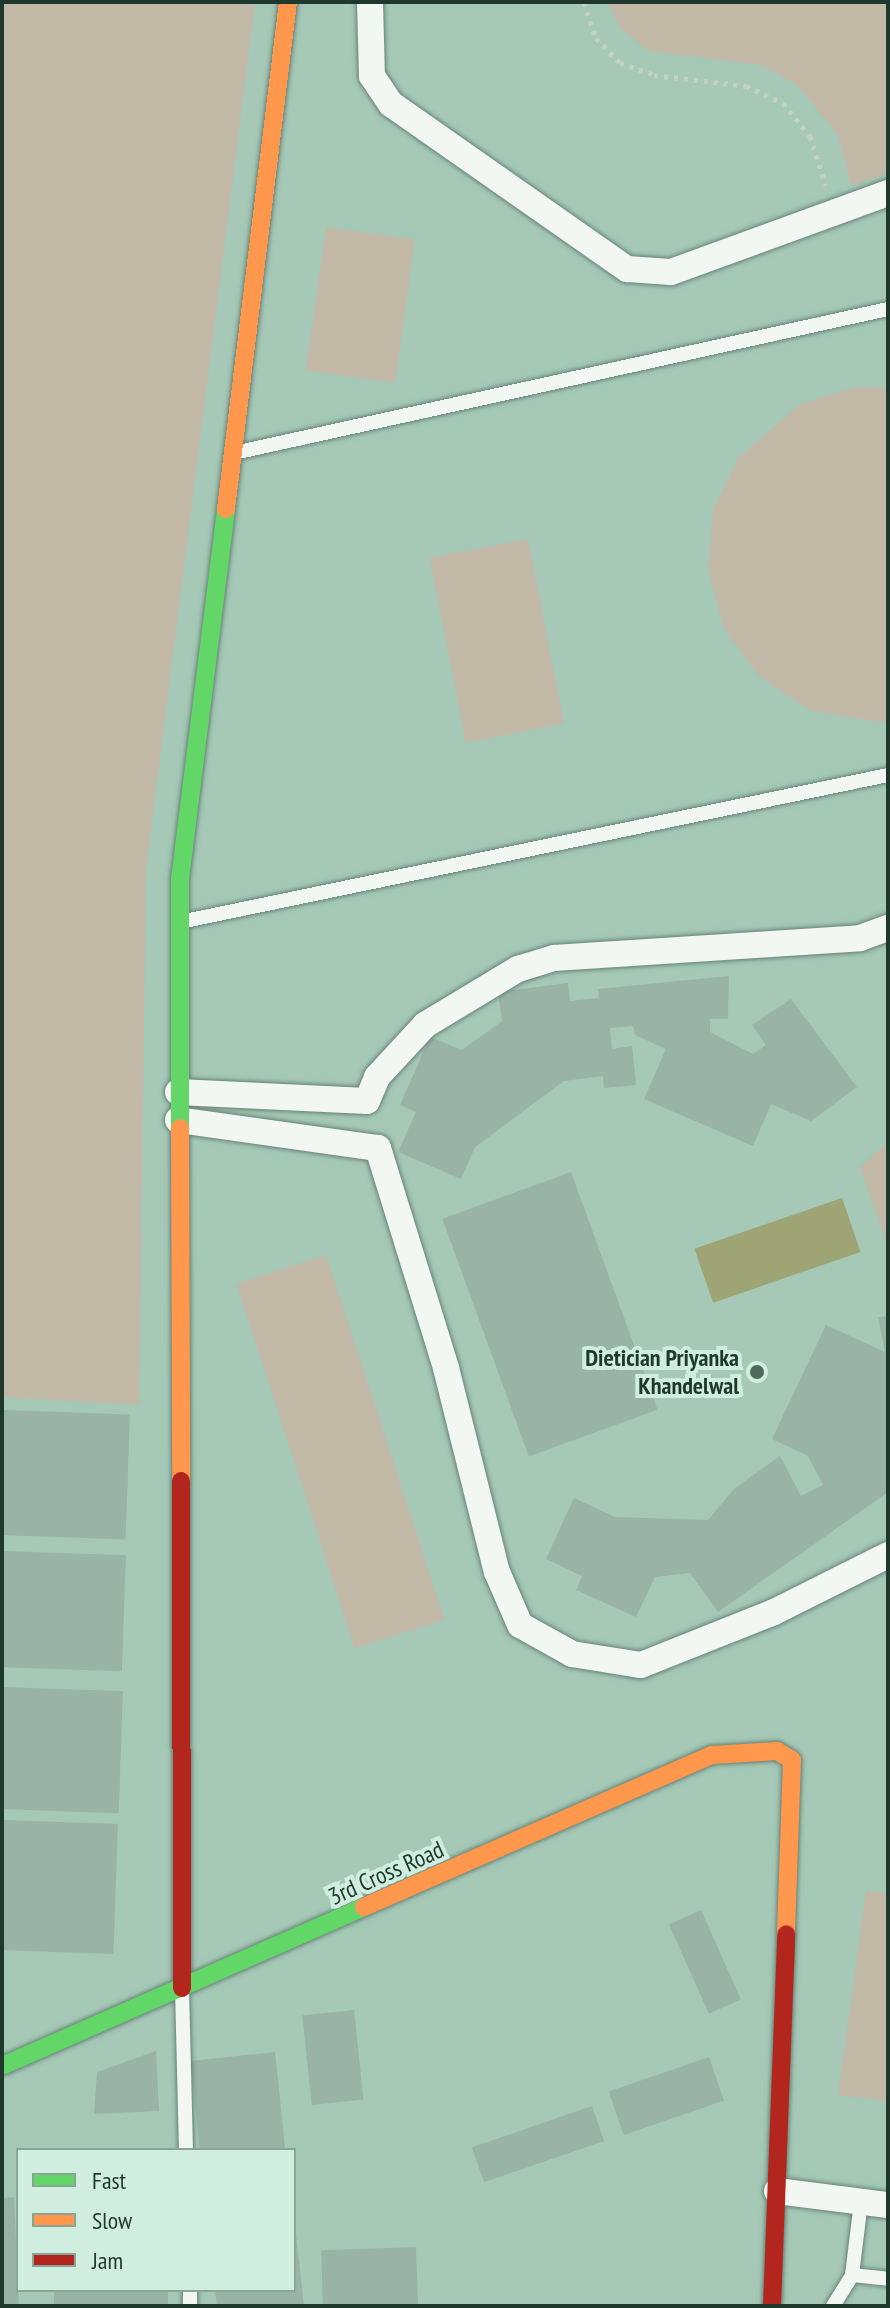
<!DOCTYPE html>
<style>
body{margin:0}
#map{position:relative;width:890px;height:2308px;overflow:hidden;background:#a5c8b7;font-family:"PT Sans Narrow",sans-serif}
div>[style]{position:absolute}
.green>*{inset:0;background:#c2b9a7;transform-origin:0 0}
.water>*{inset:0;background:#9ea473;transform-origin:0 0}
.building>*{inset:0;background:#99b3a7;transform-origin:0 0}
.path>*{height:5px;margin-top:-2.5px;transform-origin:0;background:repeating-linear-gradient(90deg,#c4cfca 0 4px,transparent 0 10px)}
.roads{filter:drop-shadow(0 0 2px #688377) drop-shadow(0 0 2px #688377)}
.lane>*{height:14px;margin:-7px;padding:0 7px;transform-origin:7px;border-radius:7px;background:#f2f7f4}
.street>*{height:26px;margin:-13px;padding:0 13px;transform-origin:13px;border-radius:13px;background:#f2f7f4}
.fast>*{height:18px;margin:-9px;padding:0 9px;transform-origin:9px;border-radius:9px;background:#63d668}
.slow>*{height:18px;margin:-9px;padding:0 9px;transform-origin:9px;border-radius:9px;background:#ff974d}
.jam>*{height:18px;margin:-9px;padding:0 9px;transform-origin:9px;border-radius:9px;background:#b3261e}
.dots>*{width:22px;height:22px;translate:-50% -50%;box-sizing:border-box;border:4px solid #d0eedf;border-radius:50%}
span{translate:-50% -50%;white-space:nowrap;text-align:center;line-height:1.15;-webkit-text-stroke:8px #d0eedf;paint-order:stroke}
.poi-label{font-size:24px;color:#1f382d;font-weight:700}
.right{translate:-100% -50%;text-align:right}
.street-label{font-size:24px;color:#1f382d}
.frame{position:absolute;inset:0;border:4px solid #1f382d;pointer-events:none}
.legend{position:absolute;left:16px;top:2148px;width:280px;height:144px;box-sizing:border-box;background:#d0eedf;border:2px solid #89a598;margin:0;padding:10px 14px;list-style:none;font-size:24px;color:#1f382d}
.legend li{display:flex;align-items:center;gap:16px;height:40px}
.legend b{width:40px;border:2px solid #89a598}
</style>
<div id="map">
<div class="green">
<i style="clip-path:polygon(2px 2px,255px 2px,146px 869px,139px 1405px,2px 1397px)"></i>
<i style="clip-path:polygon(607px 2px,888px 2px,888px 173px,851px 186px,838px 135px,796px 84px,761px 65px,649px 51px,621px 29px)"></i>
<i style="left:326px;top:227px;width:90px;height:145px;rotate:8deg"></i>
<i style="clip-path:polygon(857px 387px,888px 387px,888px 723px,811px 711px,760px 677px,724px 629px,708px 570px,713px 510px,738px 458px,802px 403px)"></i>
<i style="left:528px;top:539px;width:188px;height:100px;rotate:79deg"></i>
<i style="clip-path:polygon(888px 1141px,888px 1247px,860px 1168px)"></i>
<i style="left:326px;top:1255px;width:383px;height:94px;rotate:72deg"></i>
<i style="clip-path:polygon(866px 1891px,888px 1893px,888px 2101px,838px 2095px)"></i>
</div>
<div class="water">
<i style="left:842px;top:1198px;width:57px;height:156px;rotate:71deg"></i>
</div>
<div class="building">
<i style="clip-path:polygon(729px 976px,728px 1019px,710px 1019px,710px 1032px,753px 1054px,766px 1045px,752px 1025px,791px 999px,857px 1087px,811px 1121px,771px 1104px,753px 1146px,644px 1099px,666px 1049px,635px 1035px,633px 1026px,610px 1028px,612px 1049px,632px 1046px,636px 1085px,604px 1088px,603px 1076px,564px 1081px,475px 1147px,461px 1179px,398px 1152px,416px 1112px,400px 1105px,430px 1037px,462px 1050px,502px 1021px,498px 992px,568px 983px,570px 1001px,599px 998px,598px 989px)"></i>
<i style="left:571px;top:1172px;width:253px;height:137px;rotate:70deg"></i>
<i style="clip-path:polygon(888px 1316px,888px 1492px,718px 1612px,690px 1573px,655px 1577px,636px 1617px,576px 1590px,582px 1576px,546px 1559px,574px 1498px,615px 1517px,708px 1520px,735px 1488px,780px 1456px,801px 1496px,823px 1485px,808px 1456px,772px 1439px,826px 1325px,885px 1352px,878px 1317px)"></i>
<i style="left:2px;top:1410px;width:128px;height:125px;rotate:2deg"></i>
<i style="left:2px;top:1551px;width:124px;height:116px;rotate:2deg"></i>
<i style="left:2px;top:1687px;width:121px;height:122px;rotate:2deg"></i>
<i style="left:2px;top:1820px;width:116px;height:130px;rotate:2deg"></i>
<i style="left:701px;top:1910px;width:98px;height:35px;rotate:66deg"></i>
<i style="left:354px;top:2010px;width:90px;height:52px;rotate:84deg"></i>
<i style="clip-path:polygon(156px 2051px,159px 2111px,94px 2114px,97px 2072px)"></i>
<i style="left:275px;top:2052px;width:99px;height:85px;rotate:84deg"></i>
<i style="left:709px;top:2057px;width:46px;height:106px;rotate:71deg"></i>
<i style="left:592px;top:2106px;width:37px;height:127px;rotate:71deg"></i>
<i style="clip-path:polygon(14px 2197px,19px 2306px,2px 2306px,2px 2198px)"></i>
<i style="clip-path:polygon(296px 2235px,304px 2306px,217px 2306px,215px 2290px,294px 2290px)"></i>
<i style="left:416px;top:2247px;width:59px;height:95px;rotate:88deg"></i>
<i style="left:54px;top:2290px;width:114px;height:16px"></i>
</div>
<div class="path">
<i style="left:584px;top:2px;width:38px;rotate:72deg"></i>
<i style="left:596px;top:38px;width:35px;rotate:46deg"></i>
<i style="left:620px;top:63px;width:36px;rotate:19deg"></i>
<i style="left:654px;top:75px;width:93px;rotate:6.8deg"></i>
<i style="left:746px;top:86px;width:41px;rotate:24.7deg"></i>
<i style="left:783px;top:103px;width:43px;rotate:50.7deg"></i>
<i style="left:810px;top:136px;width:52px;rotate:72.3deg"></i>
</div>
<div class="roads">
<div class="lane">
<i style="left:234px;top:453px;width:670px;rotate:-12.42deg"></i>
<i style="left:180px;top:922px;width:723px;rotate:-11.73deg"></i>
<i style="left:182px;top:1988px;width:162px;rotate:88.6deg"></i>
<i style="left:852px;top:2275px;width:74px;rotate:-83deg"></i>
<i style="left:190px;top:2290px;width:16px;rotate:90deg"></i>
<i style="left:833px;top:2306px;width:36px;rotate:-58deg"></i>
<i style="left:852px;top:2275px;width:36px;rotate:6deg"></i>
</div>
<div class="street">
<i style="left:370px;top:2px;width:74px;rotate:88.5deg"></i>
<i style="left:372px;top:76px;width:34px;rotate:56deg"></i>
<i style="left:391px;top:104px;width:288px;rotate:35deg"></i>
<i style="left:627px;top:269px;width:44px;rotate:3.9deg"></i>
<i style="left:671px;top:272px;width:231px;rotate:-20deg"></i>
<i style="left:178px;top:1092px;width:189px;rotate:2.7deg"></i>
<i style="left:367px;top:1101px;width:26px;rotate:-67deg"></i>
<i style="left:377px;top:1077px;width:71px;rotate:-47.3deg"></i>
<i style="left:425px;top:1025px;width:109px;rotate:-31.1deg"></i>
<i style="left:518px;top:969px;width:38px;rotate:-17deg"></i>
<i style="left:554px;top:958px;width:307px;rotate:-3.7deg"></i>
<i style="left:860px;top:938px;width:30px;rotate:-20deg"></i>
<i style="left:178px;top:1120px;width:202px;rotate:8deg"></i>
<i style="left:378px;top:1148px;width:230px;rotate:72.8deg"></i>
<i style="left:446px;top:1368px;width:210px;rotate:76deg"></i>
<i style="left:497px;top:1572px;width:58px;rotate:66.5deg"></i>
<i style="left:520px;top:1625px;width:60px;rotate:29.1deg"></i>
<i style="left:572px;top:1654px;width:70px;rotate:9.1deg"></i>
<i style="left:641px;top:1665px;width:143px;rotate:-21.7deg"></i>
<i style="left:774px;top:1612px;width:127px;rotate:-26.6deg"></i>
<i style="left:777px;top:2191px;width:112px;rotate:7.2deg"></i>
</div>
<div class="fast">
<i style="left:180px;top:1128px;width:249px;rotate:-90deg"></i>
<i style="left:180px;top:879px;width:373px;rotate:-82.9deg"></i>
<i style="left:2px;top:2066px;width:395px;rotate:-23.7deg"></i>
</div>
<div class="slow">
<i style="left:226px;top:509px;width:511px;rotate:-83.03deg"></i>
<i style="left:180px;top:1128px;width:353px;rotate:89.8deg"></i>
<i style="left:364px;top:1907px;width:380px;rotate:-23.6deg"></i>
<i style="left:712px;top:1755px;width:65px;rotate:-3.5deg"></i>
<i style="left:777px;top:1751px;width:17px;rotate:31deg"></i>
<i style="left:792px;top:1760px;width:174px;rotate:92deg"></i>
</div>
<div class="jam">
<i style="left:181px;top:1481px;width:507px;rotate:89.89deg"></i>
<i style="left:772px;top:2306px;width:372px;rotate:-87.8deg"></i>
</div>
</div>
<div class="dots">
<i style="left:757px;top:1372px;background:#4e6a5d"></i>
</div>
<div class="poi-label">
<span class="right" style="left:739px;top:1372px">Dietician Priyanka<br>Khandelwal</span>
</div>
<div class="street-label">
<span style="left:386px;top:1873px;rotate:-24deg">3rd Cross Road</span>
</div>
<div class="frame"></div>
<ul class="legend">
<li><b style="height:10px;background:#63d668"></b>Fast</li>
<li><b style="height:10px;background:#ff974d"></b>Slow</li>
<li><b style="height:10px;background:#b3261e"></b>Jam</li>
</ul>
</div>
